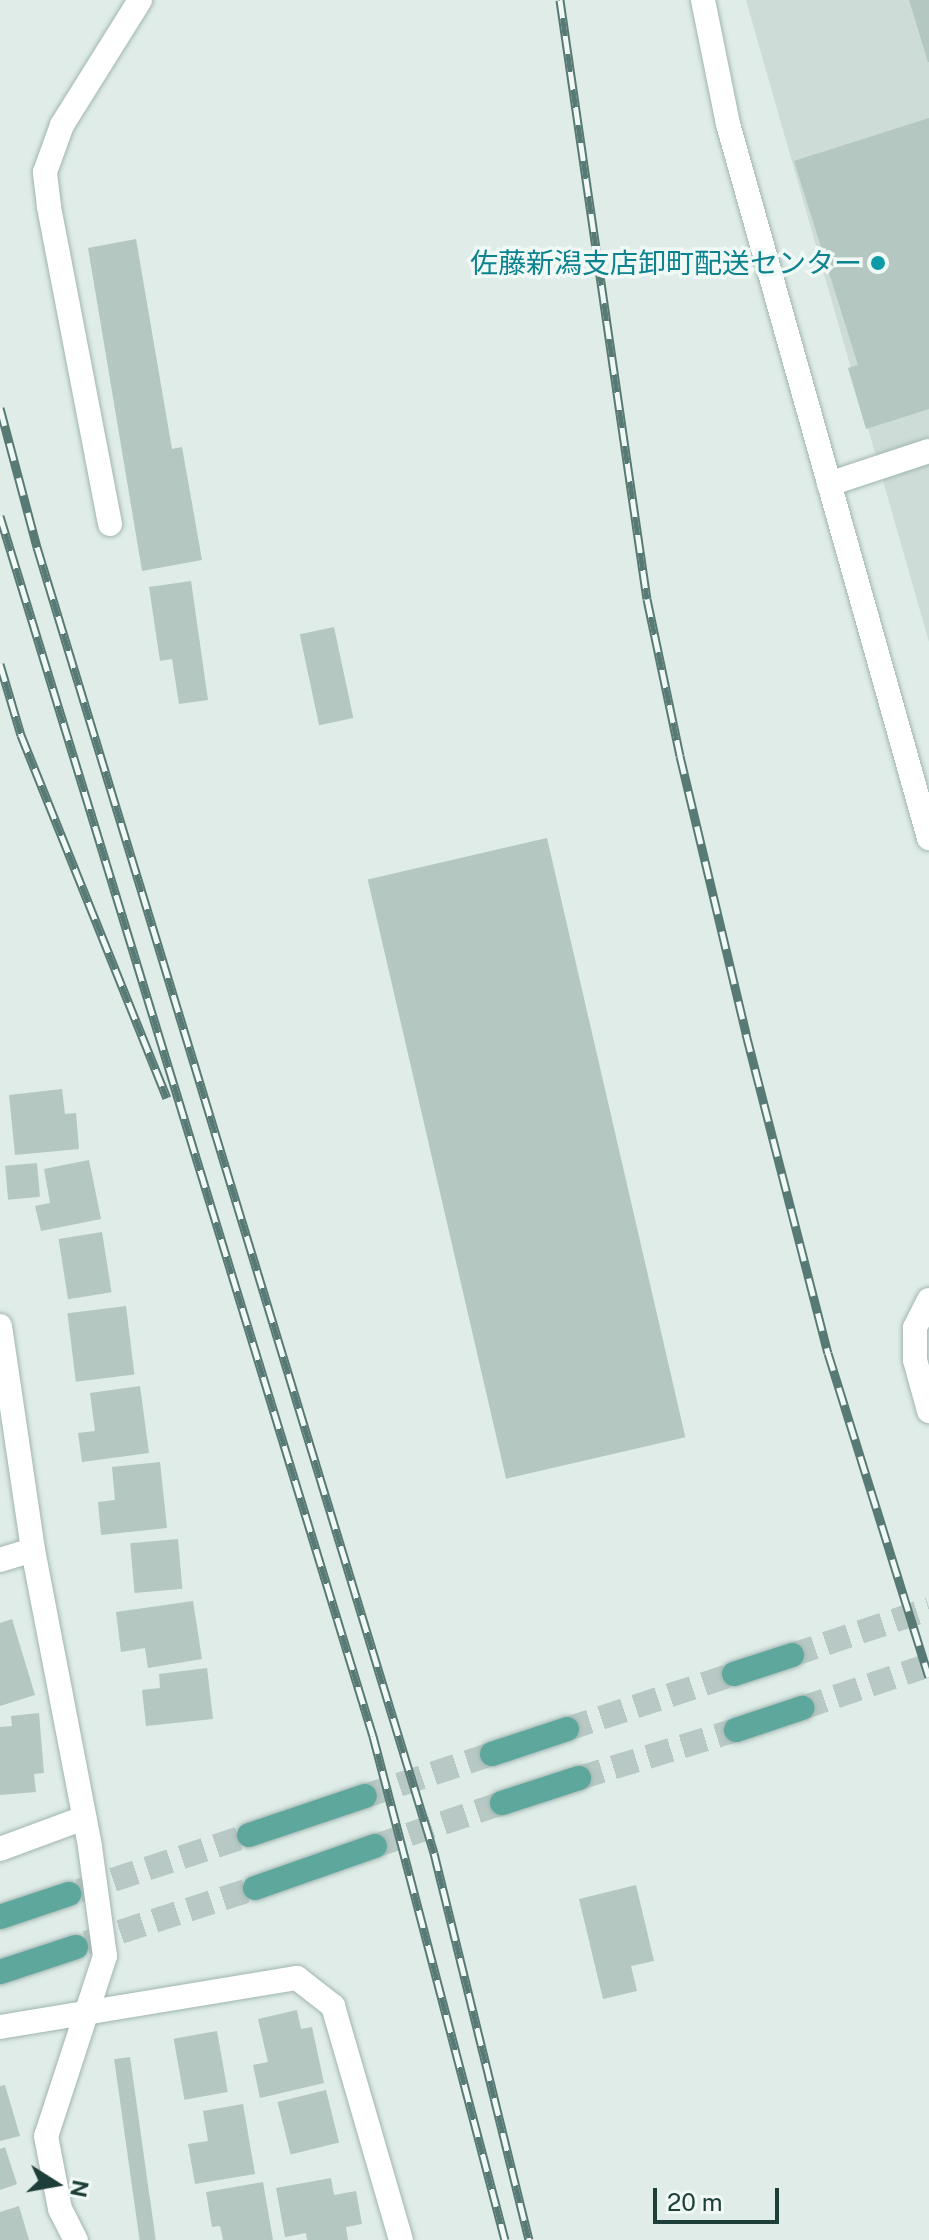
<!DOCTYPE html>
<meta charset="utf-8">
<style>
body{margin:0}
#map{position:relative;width:929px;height:2240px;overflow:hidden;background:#dfece8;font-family:"Public Sans","Noto Sans JP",sans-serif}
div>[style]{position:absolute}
.built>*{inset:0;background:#cddcd7}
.building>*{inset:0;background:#b4c7c1;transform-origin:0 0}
.primary-tunnel>*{height:24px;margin-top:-12px;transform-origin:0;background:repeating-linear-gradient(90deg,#b8c9c5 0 24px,transparent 0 36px)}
.roads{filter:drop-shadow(0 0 2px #a1b5b0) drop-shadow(0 0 2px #a1b5b0)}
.lane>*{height:24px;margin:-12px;padding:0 12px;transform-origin:12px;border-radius:12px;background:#fff}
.street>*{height:24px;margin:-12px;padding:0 12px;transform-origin:12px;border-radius:12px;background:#fff}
.secondary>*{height:24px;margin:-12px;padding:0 12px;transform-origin:12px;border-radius:12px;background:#fff}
.primary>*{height:24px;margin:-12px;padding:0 12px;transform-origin:12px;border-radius:12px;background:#5ea79c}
.rail>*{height:9px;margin-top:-4.5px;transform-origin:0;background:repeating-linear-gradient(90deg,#f0f9f5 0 18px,#587a75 0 36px);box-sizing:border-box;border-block:2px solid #587a75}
.dots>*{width:22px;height:22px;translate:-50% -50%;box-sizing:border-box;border:4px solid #f0f9f5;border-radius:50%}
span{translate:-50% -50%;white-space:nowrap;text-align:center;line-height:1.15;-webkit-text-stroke:7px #f0f9f5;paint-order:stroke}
.culture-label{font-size:28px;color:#0d838f}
.right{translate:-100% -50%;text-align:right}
.north{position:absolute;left:16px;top:2144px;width:80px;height:80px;-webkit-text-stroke:6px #f0f9f5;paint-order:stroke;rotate:101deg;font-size:22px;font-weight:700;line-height:32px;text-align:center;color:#1e3f39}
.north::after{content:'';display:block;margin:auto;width:28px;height:36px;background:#1e3f39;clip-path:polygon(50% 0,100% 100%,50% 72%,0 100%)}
.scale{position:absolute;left:653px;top:2188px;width:126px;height:36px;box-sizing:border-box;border:4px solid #1e3f39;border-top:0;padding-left:10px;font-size:24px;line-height:28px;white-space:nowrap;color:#1e3f39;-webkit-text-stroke:6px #f0f9f5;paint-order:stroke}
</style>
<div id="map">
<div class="built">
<i style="clip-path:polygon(746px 0,929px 0,929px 642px)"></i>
</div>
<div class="building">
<i style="clip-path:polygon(909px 0,929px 0,929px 62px,928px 62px)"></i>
<i style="clip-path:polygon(929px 118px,929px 409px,866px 429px,848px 368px,858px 365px,794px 161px)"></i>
<i style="clip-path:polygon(136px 239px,172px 449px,182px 447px,202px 560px,142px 571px,88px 248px)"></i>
<i style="clip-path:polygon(191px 581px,208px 700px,179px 704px,172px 659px,160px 661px,149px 587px)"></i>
<i style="left:334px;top:627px;width:93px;height:35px;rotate:78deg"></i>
<i style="left:547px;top:838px;width:615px;height:184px;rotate:77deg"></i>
<i style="clip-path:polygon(62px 1089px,65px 1114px,76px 1113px,79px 1149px,15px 1155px,9px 1095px)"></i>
<i style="clip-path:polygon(89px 1160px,101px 1219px,41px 1231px,35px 1206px,50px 1203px,44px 1169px)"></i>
<i style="left:37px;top:1163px;width:34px;height:32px;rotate:85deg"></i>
<i style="left:102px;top:1232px;width:61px;height:44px;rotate:81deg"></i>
<i style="left:126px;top:1306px;width:69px;height:59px;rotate:83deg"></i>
<i style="clip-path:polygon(140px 1386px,149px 1453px,82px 1462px,78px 1433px,95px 1431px,90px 1393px)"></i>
<i style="clip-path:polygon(160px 1462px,167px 1528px,101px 1535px,98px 1502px,115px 1500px,112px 1467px)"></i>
<i style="left:178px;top:1539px;width:50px;height:48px;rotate:85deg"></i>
<i style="clip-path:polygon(193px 1601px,202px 1659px,148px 1668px,145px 1648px,121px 1652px,116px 1612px)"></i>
<i style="clip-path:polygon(12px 1619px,35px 1695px,0 1706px,0 1623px)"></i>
<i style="clip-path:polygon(207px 1668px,213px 1719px,146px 1726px,142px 1690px,160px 1688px,159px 1674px)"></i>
<i style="clip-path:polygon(39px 1713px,44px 1773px,34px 1774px,36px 1792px,0 1795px,0 1727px,12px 1726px,11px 1716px)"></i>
<i style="clip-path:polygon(636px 1885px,654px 1961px,631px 1966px,637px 1991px,603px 1999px,579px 1899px)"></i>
<i style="clip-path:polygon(297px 2010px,301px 2029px,312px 2027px,324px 2083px,260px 2098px,253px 2065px,268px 2062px,258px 2019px)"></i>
<i style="left:217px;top:2031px;width:62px;height:44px;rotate:80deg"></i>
<i style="left:130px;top:2057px;width:185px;height:16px;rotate:82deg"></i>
<i style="clip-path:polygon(5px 2085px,20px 2136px,0 2141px,0 2086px)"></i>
<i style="left:326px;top:2090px;width:54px;height:50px;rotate:76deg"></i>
<i style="clip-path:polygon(243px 2104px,255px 2174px,195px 2184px,188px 2144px,208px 2141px,203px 2111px)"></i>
<i style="clip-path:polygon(5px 2147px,17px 2184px,0 2190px,0 2149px)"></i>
<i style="clip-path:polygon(331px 2178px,334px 2195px,356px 2191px,362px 2224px,346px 2227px,348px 2240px,307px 2240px,306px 2233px,285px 2237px,276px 2188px)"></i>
<i style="clip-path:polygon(263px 2182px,273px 2240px,223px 2240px,220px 2226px,212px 2227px,206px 2192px)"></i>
<i style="clip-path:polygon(19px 2206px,29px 2240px,0 2240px,0 2212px)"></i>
</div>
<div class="primary-tunnel">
<i style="left:792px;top:1655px;width:145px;rotate:-18.6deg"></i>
<i style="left:802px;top:1708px;width:134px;rotate:-18.7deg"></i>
<i style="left:567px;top:1729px;width:176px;rotate:-18.2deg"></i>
<i style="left:579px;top:1778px;width:164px;rotate:-17deg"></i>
<i style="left:365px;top:1796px;width:134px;rotate:-18.3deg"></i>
<i style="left:375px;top:1846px;width:134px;rotate:-18.7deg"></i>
<i style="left:79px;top:1891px;width:179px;rotate:-18.2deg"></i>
<i style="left:86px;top:1943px;width:178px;rotate:-18deg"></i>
</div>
<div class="roads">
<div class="lane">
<i style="left:929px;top:1300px;width:31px;rotate:117deg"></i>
<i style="left:915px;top:1328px;width:32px;rotate:90deg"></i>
<i style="left:915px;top:1360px;width:53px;rotate:74.6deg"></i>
</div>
<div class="street">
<i style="left:829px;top:484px;width:105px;rotate:-18.3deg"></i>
<i style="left:110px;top:524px;width:324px;rotate:-100.9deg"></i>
<i style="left:49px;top:206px;width:34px;rotate:-97deg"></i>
<i style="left:45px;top:172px;width:50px;rotate:-70.1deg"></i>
<i style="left:62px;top:125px;width:147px;rotate:-58deg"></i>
<i style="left:0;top:1326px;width:226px;rotate:81.6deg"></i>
<i style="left:33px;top:1550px;width:302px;rotate:79.1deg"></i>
<i style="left:90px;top:1847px;width:110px;rotate:82.2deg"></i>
<i style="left:105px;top:1956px;width:189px;rotate:108.1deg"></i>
<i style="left:46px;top:2136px;width:74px;rotate:79.1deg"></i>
<i style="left:60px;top:2209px;width:35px;rotate:63deg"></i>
<i style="left:0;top:1560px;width:34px;rotate:-17deg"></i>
<i style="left:0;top:1849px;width:90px;rotate:-20.3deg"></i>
<i style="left:0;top:2027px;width:301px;rotate:-9.4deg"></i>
<i style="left:297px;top:1978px;width:46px;rotate:37.9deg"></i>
<i style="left:333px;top:2006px;width:244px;rotate:73.8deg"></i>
</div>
<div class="secondary">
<i style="left:703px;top:0;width:126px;rotate:78.6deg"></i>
<i style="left:728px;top:124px;width:742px;rotate:74.28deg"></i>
</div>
<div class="primary">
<i style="left:734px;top:1674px;width:61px;rotate:-18.1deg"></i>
<i style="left:736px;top:1730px;width:70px;rotate:-18.4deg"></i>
<i style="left:492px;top:1754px;width:79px;rotate:-18.4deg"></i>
<i style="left:502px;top:1803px;width:81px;rotate:-18deg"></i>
<i style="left:249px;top:1835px;width:122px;rotate:-18.6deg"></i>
<i style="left:255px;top:1888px;width:127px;rotate:-19.3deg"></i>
<i style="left:0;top:1917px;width:73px;rotate:-18.4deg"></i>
<i style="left:0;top:1972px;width:80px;rotate:-18.2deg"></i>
</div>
</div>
<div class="rail">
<i style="left:560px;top:0;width:605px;rotate:81.74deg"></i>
<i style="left:647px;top:599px;width:160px;rotate:78.1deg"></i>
<i style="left:680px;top:756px;width:286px;rotate:76.6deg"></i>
<i style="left:746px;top:1034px;width:329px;rotate:75.6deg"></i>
<i style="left:828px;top:1353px;width:339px;rotate:72.7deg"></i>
<i style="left:0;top:408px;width:144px;rotate:75.1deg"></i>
<i style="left:37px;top:547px;width:1365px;rotate:73.09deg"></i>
<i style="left:434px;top:1853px;width:398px;rotate:76.2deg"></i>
<i style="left:0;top:516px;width:1276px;rotate:73deg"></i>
<i style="left:373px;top:1736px;width:521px;rotate:75.32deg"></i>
<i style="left:0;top:664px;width:74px;rotate:73.5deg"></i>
<i style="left:21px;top:735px;width:391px;rotate:68.1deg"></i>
</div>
<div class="dots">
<i style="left:878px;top:263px;background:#0f9aa8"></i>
</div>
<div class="culture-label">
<span class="right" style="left:862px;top:263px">佐藤新潟支店卸町配送センター</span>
</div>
<div class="north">N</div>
<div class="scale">20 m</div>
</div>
